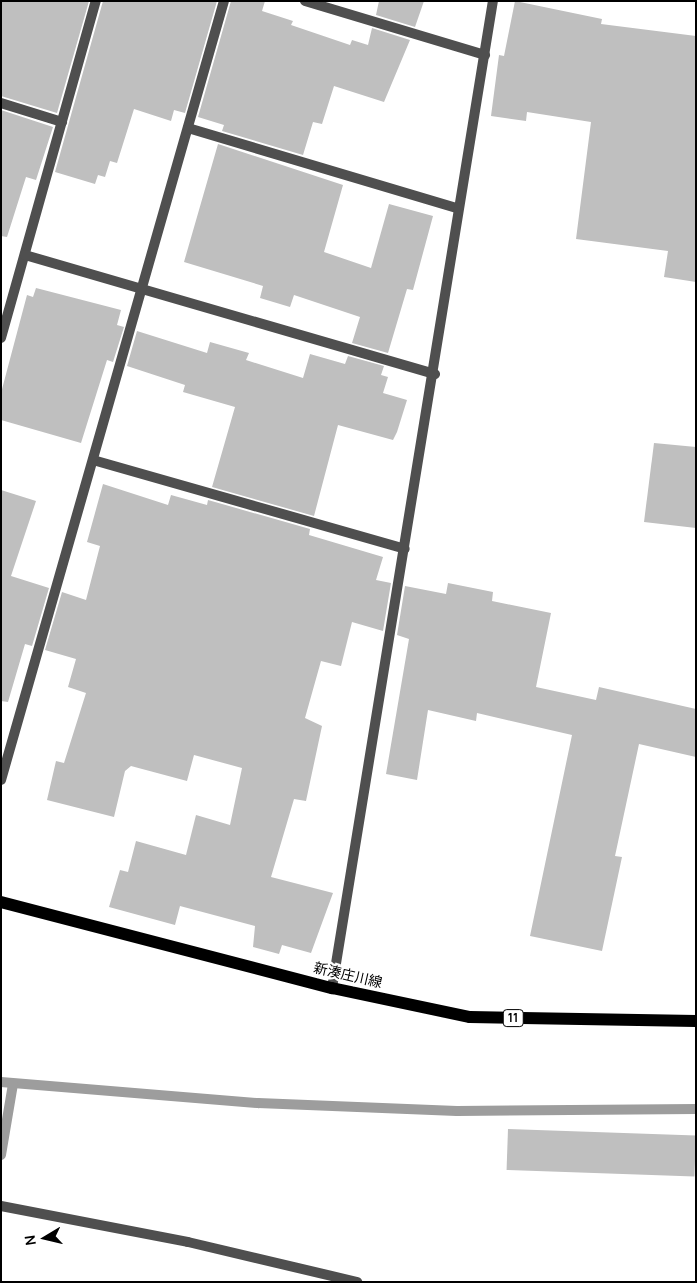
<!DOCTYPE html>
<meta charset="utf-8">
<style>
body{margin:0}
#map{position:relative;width:697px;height:1283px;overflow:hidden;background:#fff;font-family:Manrope,"Noto Sans JP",sans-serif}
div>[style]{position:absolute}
.stream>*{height:10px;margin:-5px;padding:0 5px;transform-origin:5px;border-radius:5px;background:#9d9d9d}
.building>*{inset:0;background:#bfbfbf;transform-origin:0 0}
.service>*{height:10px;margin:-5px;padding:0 5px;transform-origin:5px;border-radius:5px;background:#4f4f4f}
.minor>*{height:10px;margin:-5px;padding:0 5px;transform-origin:5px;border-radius:5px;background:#4f4f4f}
.primary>*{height:12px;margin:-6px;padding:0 6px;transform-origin:6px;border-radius:6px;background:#000}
span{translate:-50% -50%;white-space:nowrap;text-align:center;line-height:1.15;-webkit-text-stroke:4.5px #fff;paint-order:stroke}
.shield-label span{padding:1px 4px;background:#fff;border:1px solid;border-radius:4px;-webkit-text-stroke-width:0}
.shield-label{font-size:12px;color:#000;font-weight:700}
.street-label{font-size:14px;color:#000}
.frame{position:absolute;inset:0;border:2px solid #000;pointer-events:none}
.north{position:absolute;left:20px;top:1213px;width:50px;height:50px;-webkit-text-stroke:4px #fff;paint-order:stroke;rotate:261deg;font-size:14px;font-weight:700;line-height:20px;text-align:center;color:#000}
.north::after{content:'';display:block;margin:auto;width:18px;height:22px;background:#000;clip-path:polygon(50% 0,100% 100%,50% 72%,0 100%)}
</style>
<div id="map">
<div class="stream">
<i style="left:1px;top:1082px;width:258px;rotate:4.7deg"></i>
<i style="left:258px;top:1103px;width:199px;rotate:2.3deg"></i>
<i style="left:457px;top:1111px;width:239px;rotate:-0.5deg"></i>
<i style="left:1px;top:1155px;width:72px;rotate:-80.4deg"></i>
</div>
<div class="building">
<i style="clip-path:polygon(1px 1px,89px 1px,57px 113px,1px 96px)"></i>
<i style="clip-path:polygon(103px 1px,217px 1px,185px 113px,174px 110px,171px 121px,134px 109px,117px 163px,110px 161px,105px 177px,98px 175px,95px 184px,55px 172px)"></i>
<i style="clip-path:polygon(231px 1px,265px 1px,262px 11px,293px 21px,291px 25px,350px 45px,352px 40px,368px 45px,372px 28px,410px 40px,384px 102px,334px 86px,322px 124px,313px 122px,303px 155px,222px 131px,224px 125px,198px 117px)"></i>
<i style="clip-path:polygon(379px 1px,424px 1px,415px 27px,376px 15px)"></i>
<i style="clip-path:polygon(515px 1px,602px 19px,601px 24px,696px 36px,696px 282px,664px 277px,668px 251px,576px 239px,591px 122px,527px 112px,526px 121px,491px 116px,499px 55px,504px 56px)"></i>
<i style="clip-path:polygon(1px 110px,53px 127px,36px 180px,26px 177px,7px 237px,1px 236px)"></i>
<i style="clip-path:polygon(218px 144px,343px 185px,324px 252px,371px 268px,389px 204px,433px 216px,413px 290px,407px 289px,388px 353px,352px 343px,360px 317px,294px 295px,290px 307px,260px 298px,263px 286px,184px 262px)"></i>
<i style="clip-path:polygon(36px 288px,121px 310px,117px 325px,124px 327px,113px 362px,107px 360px,81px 443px,1px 420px,1px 393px,10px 359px,27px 295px,33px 297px)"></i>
<i style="clip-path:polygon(137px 331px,207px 353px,210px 342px,249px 353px,246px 360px,303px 378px,310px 354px,345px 364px,348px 356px,384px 366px,381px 375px,388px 377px,383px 393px,407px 400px,397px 432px,393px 440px,338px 425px,314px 516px,212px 487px,235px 407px,183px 392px,185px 385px,127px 366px)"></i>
<i style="clip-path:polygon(654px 443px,696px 447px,696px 528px,644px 522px)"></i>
<i style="clip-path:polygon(103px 484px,168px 505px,171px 495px,207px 505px,208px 500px,310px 529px,309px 535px,383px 557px,376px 580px,391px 583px,383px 631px,352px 622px,341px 666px,321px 661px,305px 718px,322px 726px,306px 801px,294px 799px,271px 877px,333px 893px,311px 953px,282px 945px,279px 954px,253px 947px,255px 926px,180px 906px,175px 925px,109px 907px,120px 870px,128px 872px,136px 841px,186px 855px,196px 815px,230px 825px,242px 768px,194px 755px,187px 781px,131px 766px,125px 771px,114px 817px,47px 800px,56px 761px,64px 763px,86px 693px,68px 687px,76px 659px,45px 650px,62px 592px,86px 600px,100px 546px,87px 542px)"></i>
<i style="clip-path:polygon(1px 490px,36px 501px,11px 576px,49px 588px,32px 646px,25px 644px,8px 702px,1px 701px)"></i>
<i style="clip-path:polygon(448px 583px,493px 592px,492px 601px,551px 613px,536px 687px,596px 700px,599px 687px,696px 709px,696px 757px,639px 744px,615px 856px,622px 857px,602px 951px,530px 936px,572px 735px,477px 713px,476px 721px,428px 710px,417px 780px,386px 774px,409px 639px,397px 635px,405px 586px,446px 594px)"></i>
<i style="left:508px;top:1129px;width:188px;height:41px;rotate:2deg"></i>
</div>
<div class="service">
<i style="left:1px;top:338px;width:350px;rotate:-74.3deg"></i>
</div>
<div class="minor">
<i style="left:305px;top:1px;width:188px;rotate:16.7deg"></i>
<i style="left:1px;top:103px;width:64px;rotate:17.3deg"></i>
<i style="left:188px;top:128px;width:281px;rotate:16.6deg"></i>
<i style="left:25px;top:255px;width:427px;rotate:16.2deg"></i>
<i style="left:93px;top:460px;width:324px;rotate:15.9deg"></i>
<i style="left:1px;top:780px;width:810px;rotate:-74.03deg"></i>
<i style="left:332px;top:988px;width:1000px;rotate:-80.74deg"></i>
<i style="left:1px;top:1206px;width:190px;rotate:10.9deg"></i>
<i style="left:188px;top:1242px;width:174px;rotate:13.3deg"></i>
</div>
<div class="primary">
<i style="left:1px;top:902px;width:342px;rotate:14.6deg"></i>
<i style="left:332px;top:988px;width:141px;rotate:11.9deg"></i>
<i style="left:470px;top:1017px;width:226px;rotate:1deg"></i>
</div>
<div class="shield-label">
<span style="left:513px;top:1018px">11</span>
</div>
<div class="street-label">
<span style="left:348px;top:975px;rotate:13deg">新湊庄川線</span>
</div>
<div class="frame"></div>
<div class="north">N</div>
</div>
